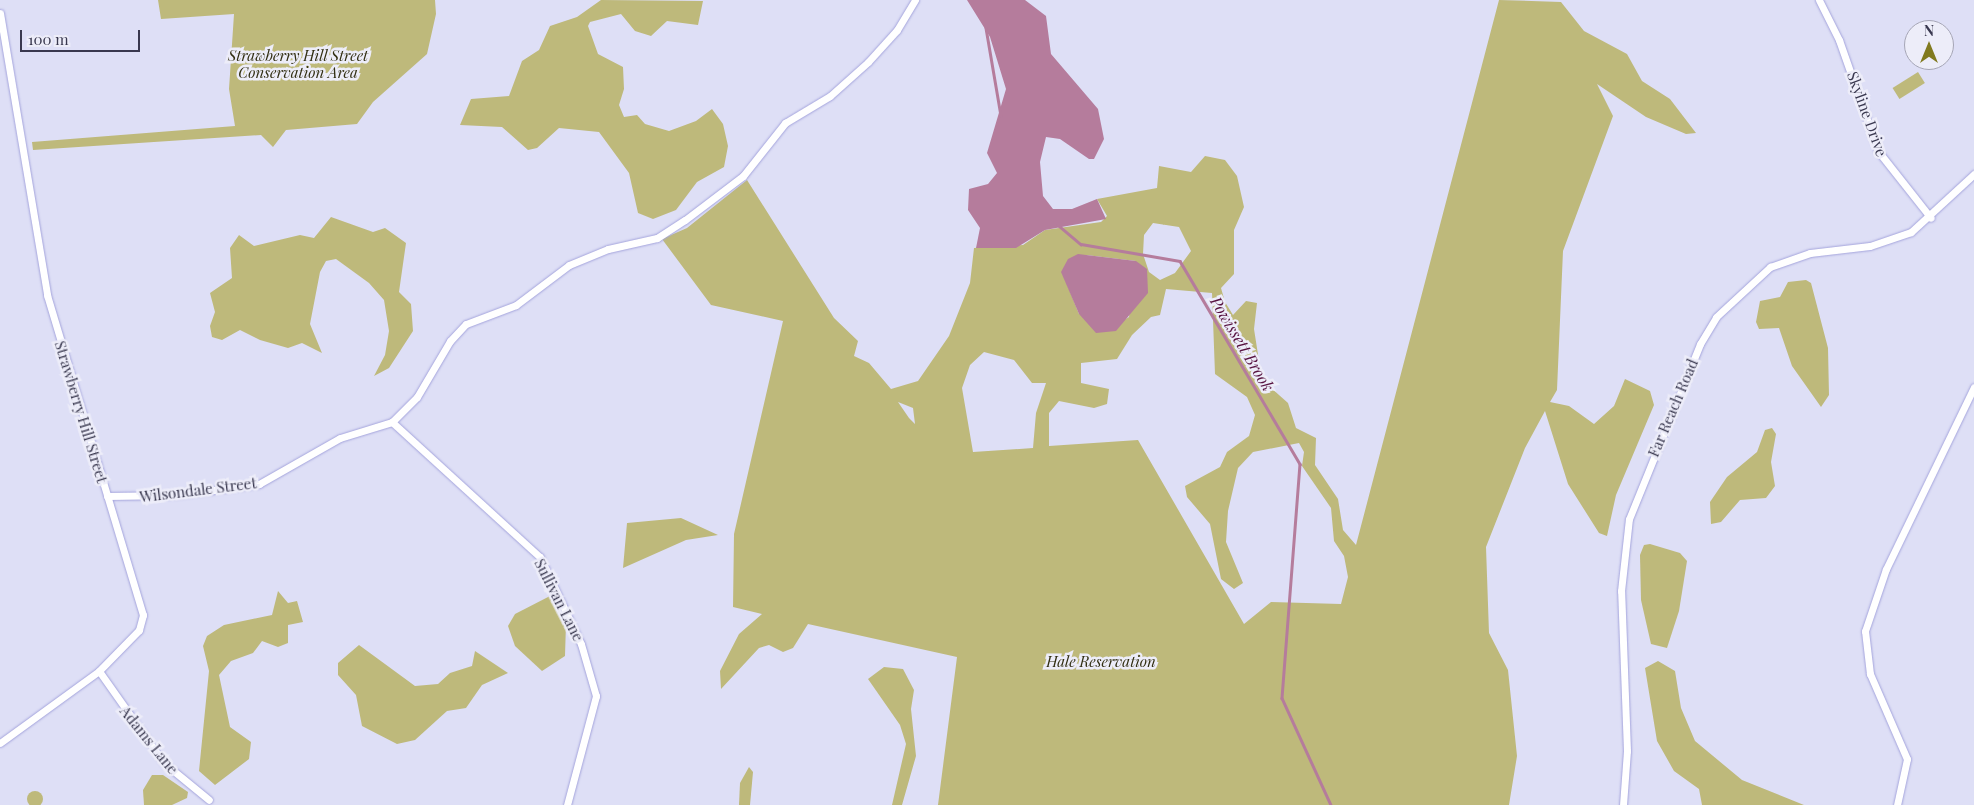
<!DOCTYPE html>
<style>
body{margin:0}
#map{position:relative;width:1974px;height:805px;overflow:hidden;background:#dedff6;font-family:"Playfair Display",serif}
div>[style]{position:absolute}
.green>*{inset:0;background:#beb97b;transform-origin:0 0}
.round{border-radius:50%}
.water>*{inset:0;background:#b57c9c}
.stream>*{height:2.5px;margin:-1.25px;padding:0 1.25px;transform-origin:1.25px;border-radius:1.25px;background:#b57c9c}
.roads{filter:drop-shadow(0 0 1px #a4a4dc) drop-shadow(0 0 1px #a4a4dc)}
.minor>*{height:7px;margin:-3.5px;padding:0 3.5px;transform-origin:3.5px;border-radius:3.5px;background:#fff}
span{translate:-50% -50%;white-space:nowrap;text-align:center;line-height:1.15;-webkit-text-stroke:5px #ededf9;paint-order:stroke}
.park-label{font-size:15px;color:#312e12;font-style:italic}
.street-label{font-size:15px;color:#39384f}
.water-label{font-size:16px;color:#571240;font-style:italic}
.north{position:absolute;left:1904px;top:20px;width:50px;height:50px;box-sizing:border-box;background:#ededf9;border:1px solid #a5a5b5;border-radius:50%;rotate:0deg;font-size:14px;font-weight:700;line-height:20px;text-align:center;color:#39384f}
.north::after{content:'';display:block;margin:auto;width:18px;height:22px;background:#817a1f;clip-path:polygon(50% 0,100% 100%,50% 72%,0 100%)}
.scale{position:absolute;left:20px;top:30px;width:120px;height:22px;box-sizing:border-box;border:2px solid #39384f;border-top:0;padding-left:6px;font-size:15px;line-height:18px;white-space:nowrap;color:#39384f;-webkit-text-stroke:4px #ededf9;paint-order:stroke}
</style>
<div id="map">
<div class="green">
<i style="clip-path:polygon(158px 0,435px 0,436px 14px,427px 54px,373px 102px,357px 124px,286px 130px,273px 147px,261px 135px,33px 150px,32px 142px,235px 126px,229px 89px,234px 14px,161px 19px)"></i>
<i style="clip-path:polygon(601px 0,703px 1px,698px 25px,667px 21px,651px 36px,635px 31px,621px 14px,590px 22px,588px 26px,598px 54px,623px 67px,624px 89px,619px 105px,624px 117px,637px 115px,645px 124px,669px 131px,696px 121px,712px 109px,723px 124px,728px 146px,724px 167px,697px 182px,676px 210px,653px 219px,638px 213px,629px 173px,599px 132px,559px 128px,537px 148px,528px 150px,502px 127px,460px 125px,471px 99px,509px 96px,522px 61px,539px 50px,550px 26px,577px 17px)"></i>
<i style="clip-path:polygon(evenodd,1499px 0,1561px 2px,1584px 31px,1627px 54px,1642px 81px,1670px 99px,1696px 133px,1686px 134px,1646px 117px,1597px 84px,1613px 116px,1563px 251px,1557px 390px,1550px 402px,1569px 406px,1594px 424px,1614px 406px,1625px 379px,1650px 391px,1654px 405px,1616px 495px,1607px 536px,1599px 533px,1568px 484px,1545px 411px,1525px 448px,1486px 547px,1489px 633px,1508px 670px,1517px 756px,1509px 805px,938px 805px,957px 657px,808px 624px,793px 648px,783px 652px,769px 645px,759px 648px,721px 689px,720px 671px,739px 634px,762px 614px,733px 607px,734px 534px,783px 321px,711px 305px,662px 239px,687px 228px,747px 180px,834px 318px,858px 341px,854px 356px,869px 363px,891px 389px,918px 381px,949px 336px,970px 283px,974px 248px,1023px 245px,1045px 230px,1101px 222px,1107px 216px,1097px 199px,1157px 188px,1159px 166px,1191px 172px,1205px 156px,1225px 160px,1237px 176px,1244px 207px,1234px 230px,1234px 274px,1221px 288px,1225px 302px,1233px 315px,1246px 301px,1257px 303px,1254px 329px,1262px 380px,1288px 403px,1296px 428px,1316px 438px,1315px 465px,1338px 499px,1343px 530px,1356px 545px,1499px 0,1153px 223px,1179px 227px,1191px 251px,1175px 273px,1160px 280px,1149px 272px,1143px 254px,1144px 235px,1153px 223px,1499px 0,1086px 255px,1136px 261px,1129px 317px,1119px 323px,1079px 314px,1062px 272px,1086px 255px,1499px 0,1166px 289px,1212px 293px,1215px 374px,1247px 397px,1255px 415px,1249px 436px,1227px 452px,1220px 467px,1185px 486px,1187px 497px,1210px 524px,1221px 579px,1234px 589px,1243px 583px,1226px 542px,1228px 511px,1238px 468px,1253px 452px,1299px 443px,1304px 452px,1302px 466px,1331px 508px,1334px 541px,1344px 556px,1348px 577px,1341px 604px,1271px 602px,1244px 624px,1138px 440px,1049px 446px,1049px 413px,1059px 401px,1094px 408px,1107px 404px,1109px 389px,1081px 383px,1081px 363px,1117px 359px,1132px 335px,1151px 317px,1160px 315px,1166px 289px,1499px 0,984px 352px,1014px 360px,1032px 383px,1046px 383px,1036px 413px,1033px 448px,973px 452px,962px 388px,970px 365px,984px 352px,1499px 0,898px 402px,913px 408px,915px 424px,909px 418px,898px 402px)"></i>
<i style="left:1918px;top:72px;width:13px;height:30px;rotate:58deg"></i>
<i style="clip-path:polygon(331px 217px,373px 232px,385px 228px,406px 243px,399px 292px,411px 304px,413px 331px,389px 368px,374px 376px,385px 355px,389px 331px,384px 300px,369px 283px,336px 259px,326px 261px,320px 272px,310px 324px,322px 353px,302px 343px,288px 348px,260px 340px,240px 330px,222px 340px,212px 337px,210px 326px,215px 312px,210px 293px,232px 278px,230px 248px,239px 235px,254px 246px,300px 235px,314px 238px)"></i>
<i style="clip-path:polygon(1806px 280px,1811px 283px,1828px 348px,1829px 395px,1821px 407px,1792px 366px,1779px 328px,1759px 329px,1756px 322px,1760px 301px,1780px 297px,1788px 282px)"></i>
<i style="clip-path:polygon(1772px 428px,1776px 434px,1771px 462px,1775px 486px,1766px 498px,1740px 500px,1721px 522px,1711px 524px,1710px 502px,1727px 477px,1757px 452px,1765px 430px)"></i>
<i style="clip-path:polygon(681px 518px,718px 535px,686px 540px,623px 568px,627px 523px)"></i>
<i style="clip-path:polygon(1650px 544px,1680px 553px,1687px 561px,1679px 611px,1667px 648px,1651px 644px,1641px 600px,1640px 555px,1644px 545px)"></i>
<i style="clip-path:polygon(278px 591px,288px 603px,297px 601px,303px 622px,288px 625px,288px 643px,278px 647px,262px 641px,253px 653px,231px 661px,219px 675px,230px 727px,251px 742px,249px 759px,215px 785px,199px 771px,209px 671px,203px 646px,207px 636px,224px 625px,272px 615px)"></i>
<i style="clip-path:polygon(550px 596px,566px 623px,565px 656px,542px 671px,515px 646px,508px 626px,515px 614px)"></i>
<i style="clip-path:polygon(359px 645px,415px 686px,438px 684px,450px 673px,472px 666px,475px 651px,508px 673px,482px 685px,466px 708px,447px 711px,415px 740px,397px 744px,362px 726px,356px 695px,338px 675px,338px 663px)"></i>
<i style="clip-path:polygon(1658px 661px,1675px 671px,1681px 708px,1695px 741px,1742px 780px,1804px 805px,1702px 805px,1699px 789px,1674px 771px,1657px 741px,1645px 668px)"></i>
<i style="clip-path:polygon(884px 667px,903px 669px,914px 690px,911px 709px,916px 756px,902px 805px,892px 805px,906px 744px,900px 725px,868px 679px)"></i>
<i style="clip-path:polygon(749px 767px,753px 772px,750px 805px,739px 805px,740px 783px)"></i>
<i style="clip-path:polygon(152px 775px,163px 775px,188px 792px,187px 798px,172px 805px,144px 805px,143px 790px)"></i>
<i class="round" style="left:27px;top:791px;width:16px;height:16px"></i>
</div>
<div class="water">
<i style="clip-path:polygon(967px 0,1025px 0,1046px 16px,1051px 54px,1098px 109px,1104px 139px,1094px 159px,1089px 159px,1060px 139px,1046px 137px,1040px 162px,1043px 196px,1053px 209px,1072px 209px,1097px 199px,1106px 219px,1045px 230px,1016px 248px,976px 248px,980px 228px,968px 210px,969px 189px,988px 184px,997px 173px,987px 153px,1006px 89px,990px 37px)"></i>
<i style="clip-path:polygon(1078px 254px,1136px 261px,1147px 269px,1148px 293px,1116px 331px,1096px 333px,1079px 314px,1061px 272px,1068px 259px)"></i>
</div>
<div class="stream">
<i style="left:986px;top:28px;width:89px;rotate:80.3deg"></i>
<i style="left:1058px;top:225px;width:30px;rotate:40deg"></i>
<i style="left:1081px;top:244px;width:100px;rotate:9.7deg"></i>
<i style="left:1180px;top:261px;width:236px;rotate:59.4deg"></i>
<i style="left:1300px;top:464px;width:235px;rotate:94.4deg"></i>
<i style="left:1282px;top:698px;width:118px;rotate:65.4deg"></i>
</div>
<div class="roads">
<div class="minor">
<i style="left:1819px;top:0;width:45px;rotate:63.4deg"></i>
<i style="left:1839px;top:40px;width:118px;rotate:70.6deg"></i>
<i style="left:1878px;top:151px;width:85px;rotate:51.7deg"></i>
<i style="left:0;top:13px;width:286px;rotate:80.5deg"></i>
<i style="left:47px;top:295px;width:334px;rotate:73.3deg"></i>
<i style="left:143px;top:615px;width:16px;rotate:105deg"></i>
<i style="left:139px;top:630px;width:57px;rotate:134.3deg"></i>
<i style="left:99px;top:671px;width:122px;rotate:144deg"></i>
<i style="left:392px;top:422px;width:200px;rotate:42.4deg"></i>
<i style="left:540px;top:557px;width:96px;rotate:64.8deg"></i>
<i style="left:581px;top:644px;width:54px;rotate:73.9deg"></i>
<i style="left:596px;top:696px;width:113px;rotate:104.9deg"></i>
<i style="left:107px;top:496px;width:69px;rotate:-0.8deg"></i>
<i style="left:176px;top:495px;width:84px;rotate:-7.5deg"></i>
<i style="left:259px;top:484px;width:93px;rotate:-29.6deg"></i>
<i style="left:340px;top:438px;width:54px;rotate:-17.1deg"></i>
<i style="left:392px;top:422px;width:35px;rotate:-45deg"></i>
<i style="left:417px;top:397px;width:65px;rotate:-59.5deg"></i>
<i style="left:450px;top:341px;width:23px;rotate:-47deg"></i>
<i style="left:466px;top:324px;width:53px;rotate:-20.8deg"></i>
<i style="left:516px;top:305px;width:66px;rotate:-37deg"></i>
<i style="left:569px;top:265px;width:42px;rotate:-22.3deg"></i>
<i style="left:608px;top:249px;width:50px;rotate:-12.7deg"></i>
<i style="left:657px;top:238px;width:33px;rotate:-33deg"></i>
<i style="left:685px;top:220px;width:73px;rotate:-37.2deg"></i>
<i style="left:743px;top:176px;width:68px;rotate:-51.6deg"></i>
<i style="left:785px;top:123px;width:52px;rotate:-31deg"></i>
<i style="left:830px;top:96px;width:51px;rotate:-41.8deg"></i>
<i style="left:868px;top:62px;width:43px;rotate:-47.8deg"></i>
<i style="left:897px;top:30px;width:35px;rotate:-59deg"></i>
<i style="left:99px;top:671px;width:113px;rotate:54.8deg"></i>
<i style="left:164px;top:763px;width:58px;rotate:39.4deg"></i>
<i style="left:1623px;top:805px;width:54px;rotate:-85.8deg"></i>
<i style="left:1627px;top:751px;width:160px;rotate:-92.1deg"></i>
<i style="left:1621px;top:591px;width:72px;rotate:-83.7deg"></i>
<i style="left:1629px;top:519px;width:189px;rotate:-67.9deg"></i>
<i style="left:1700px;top:344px;width:31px;rotate:-59deg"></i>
<i style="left:1716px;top:317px;width:74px;rotate:-42.8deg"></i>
<i style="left:1770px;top:267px;width:42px;rotate:-19.3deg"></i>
<i style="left:1810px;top:253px;width:60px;rotate:-6.7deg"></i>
<i style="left:1870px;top:246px;width:43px;rotate:-18.9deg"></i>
<i style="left:1911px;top:232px;width:86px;rotate:-42.6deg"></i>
<i style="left:1897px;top:805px;width:47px;rotate:-77.7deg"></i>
<i style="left:1907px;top:759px;width:93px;rotate:-113.5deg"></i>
<i style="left:1870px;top:674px;width:43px;rotate:-96.6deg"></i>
<i style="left:1865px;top:631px;width:65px;rotate:-71.3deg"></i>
<i style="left:1886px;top:569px;width:202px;rotate:-64.2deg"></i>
</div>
</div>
<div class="park-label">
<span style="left:298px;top:64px">Strawberry Hill Street<br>Conservation Area</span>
<span style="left:1101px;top:662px">Hale Reservation</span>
</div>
<div class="street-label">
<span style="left:1867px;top:114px;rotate:70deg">Skyline Drive</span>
<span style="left:1673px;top:408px;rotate:-67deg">Far Reach Road</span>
<span style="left:81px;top:412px;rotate:73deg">Strawberry Hill Street</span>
<span style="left:198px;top:490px;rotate:-7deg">Wilsondale Street</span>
<span style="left:559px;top:600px;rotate:63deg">Sullivan Lane</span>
<span style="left:149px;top:740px;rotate:51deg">Adams Lane</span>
</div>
<div class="water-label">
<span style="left:1242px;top:344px;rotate:59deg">Powissett Brook</span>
</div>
<div class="north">N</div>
<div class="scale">100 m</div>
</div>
